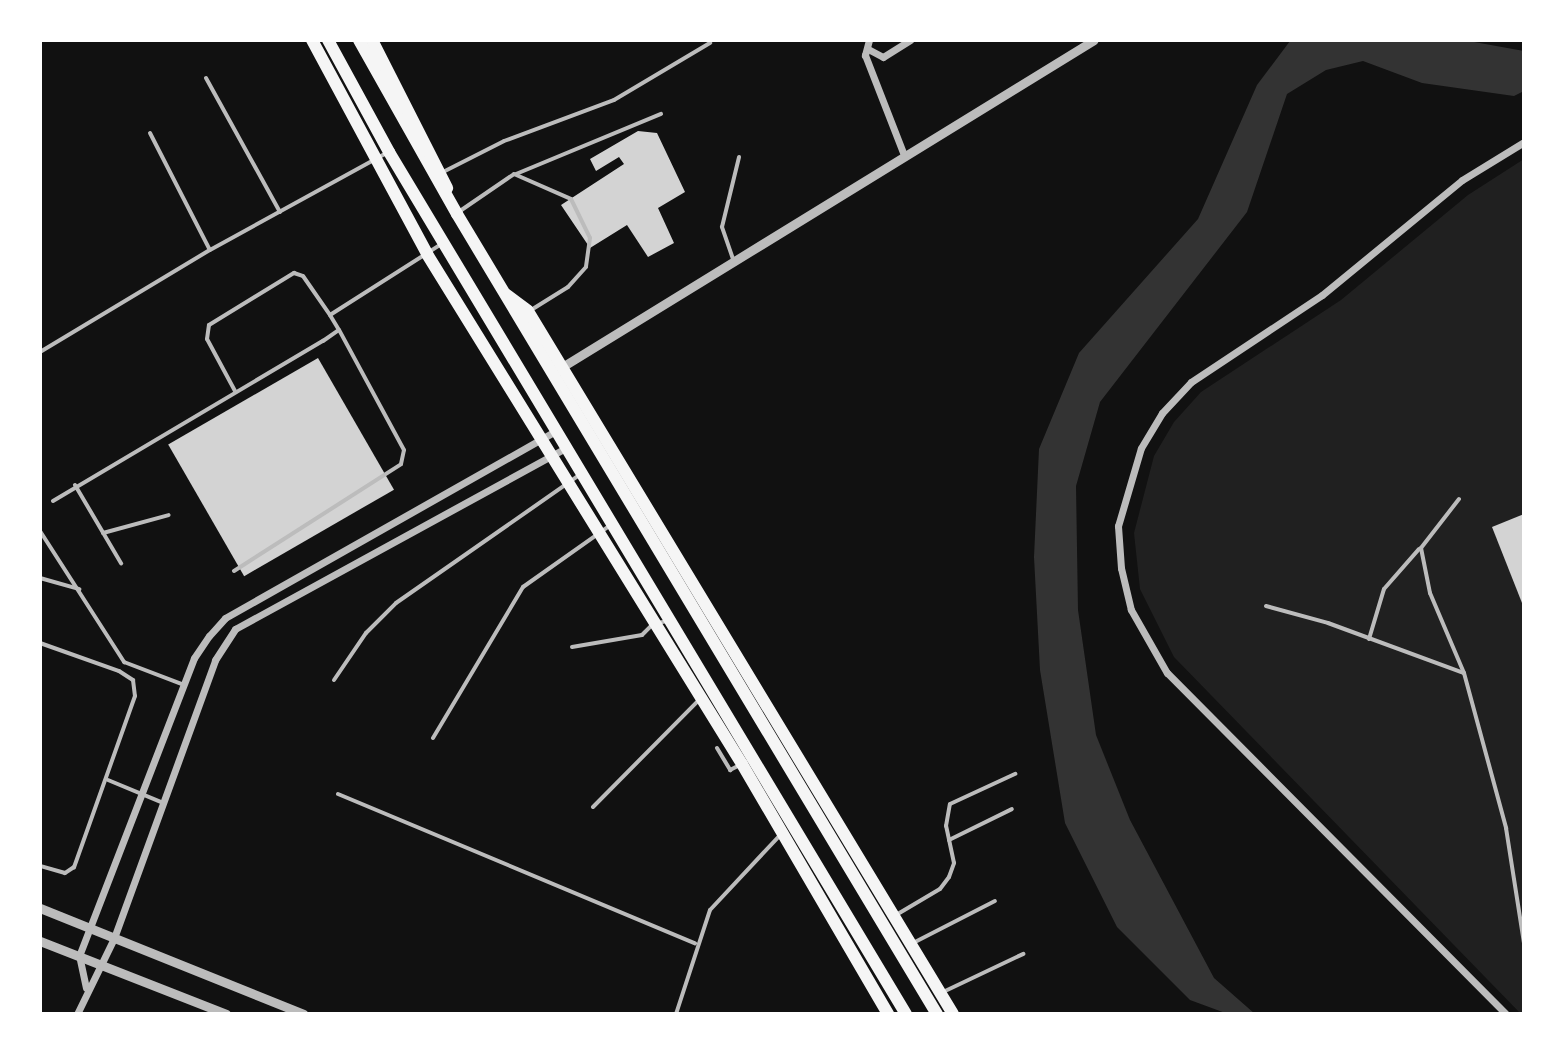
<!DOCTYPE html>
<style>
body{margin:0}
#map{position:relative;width:1564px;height:1054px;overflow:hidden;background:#111;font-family:"Varela Round",sans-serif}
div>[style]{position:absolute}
.green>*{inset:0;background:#202020}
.water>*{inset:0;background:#333}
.building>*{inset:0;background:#d3d3d3;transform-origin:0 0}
.service>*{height:4px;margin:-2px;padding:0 2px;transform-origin:2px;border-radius:2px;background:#bcbcbc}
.minor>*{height:7px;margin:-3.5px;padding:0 3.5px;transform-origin:3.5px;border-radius:3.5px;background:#bcbcbc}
.tertiary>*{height:9px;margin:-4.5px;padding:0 4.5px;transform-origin:4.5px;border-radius:4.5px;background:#bcbcbc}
.trunk>*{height:12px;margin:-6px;padding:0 6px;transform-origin:6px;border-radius:6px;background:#f5f5f5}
span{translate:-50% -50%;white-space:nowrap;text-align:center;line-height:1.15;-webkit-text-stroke:6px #fff;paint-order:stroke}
.frame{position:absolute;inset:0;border:42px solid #fff;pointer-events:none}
</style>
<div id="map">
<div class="green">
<i style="clip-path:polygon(1524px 159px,1524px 1014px,1521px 1014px,1174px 657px,1140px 589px,1134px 533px,1154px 456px,1174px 422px,1201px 392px,1341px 300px,1468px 195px)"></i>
</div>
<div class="water">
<i style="clip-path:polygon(1463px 40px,1524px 51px,1524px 91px,1514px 96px,1422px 83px,1363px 61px,1326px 70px,1287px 94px,1247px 212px,1100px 402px,1076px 486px,1078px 610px,1096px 735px,1130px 820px,1214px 978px,1255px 1014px,1228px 1014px,1190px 1000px,1117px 927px,1065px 823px,1040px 670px,1034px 557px,1039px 449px,1079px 353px,1198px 219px,1257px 85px,1290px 41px)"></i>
</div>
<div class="building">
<i style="clip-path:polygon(638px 131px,657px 133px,685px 192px,658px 208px,674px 243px,648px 257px,627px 225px,590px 248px,561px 205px,624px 164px,619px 157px,596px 171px,590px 159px)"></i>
<i style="left:318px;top:358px;width:152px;height:173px;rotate:60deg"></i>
<i style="clip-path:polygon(1524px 514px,1524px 608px,1492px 527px)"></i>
</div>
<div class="service">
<i style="left:206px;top:78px;width:153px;rotate:61.1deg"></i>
<i style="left:150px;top:133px;width:131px;rotate:62.9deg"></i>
<i style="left:443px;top:172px;width:68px;rotate:-26.9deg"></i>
<i style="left:504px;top:141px;width:117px;rotate:-20.4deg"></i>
<i style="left:614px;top:100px;width:112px;rotate:-30.7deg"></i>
<i style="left:516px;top:174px;width:157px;rotate:-22.5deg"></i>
<i style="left:460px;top:211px;width:65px;rotate:-34.4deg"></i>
<i style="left:514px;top:174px;width:62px;rotate:23.7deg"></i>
<i style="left:571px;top:199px;width:43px;rotate:64deg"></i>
<i style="left:590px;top:238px;width:29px;rotate:98deg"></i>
<i style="left:586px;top:267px;width:27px;rotate:132deg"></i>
<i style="left:568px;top:287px;width:44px;rotate:148.1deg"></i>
<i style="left:733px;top:259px;width:34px;rotate:-109deg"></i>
<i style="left:722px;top:227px;width:72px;rotate:-76.3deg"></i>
<i style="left:40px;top:352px;width:198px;rotate:-31deg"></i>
<i style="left:210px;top:250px;width:203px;rotate:-28.8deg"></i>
<i style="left:235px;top:391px;width:59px;rotate:-118.3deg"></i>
<i style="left:207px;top:339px;width:14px;rotate:-82deg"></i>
<i style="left:209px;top:325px;width:100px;rotate:-31.5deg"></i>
<i style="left:294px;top:273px;width:9px;rotate:18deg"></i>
<i style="left:303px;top:276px;width:47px;rotate:55.3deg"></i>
<i style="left:75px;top:485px;width:91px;rotate:59.5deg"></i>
<i style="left:1459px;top:499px;width:62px;rotate:127.8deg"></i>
<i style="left:1421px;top:548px;width:46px;rotate:78.7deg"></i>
<i style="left:1430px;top:593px;width:87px;rotate:67deg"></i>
<i style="left:1464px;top:673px;width:161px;rotate:74.8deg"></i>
<i style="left:1506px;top:828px;width:116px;rotate:81.1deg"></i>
<i style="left:53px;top:501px;width:314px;rotate:-30.7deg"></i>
<i style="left:323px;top:341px;width:19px;rotate:-35deg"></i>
<i style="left:339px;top:330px;width:17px;rotate:-121deg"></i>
<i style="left:330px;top:315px;width:130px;rotate:-32.5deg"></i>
<i style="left:40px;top:531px;width:156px;rotate:57.3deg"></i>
<i style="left:124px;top:662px;width:62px;rotate:20.8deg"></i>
<i style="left:103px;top:533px;width:68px;rotate:-15.3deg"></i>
<i style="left:234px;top:571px;width:198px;rotate:-32.6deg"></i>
<i style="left:401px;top:464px;width:14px;rotate:-78deg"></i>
<i style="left:404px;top:450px;width:136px;rotate:-118.4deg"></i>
<i style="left:40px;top:578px;width:41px;rotate:15.8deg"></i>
<i style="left:1266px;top:606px;width:64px;rotate:15.3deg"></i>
<i style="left:1328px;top:623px;width:145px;rotate:20.2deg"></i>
<i style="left:1369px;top:639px;width:52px;rotate:-73.3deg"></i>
<i style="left:1384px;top:589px;width:53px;rotate:-48.8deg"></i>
<i style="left:40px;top:643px;width:84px;rotate:19.5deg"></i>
<i style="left:119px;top:671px;width:17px;rotate:33deg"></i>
<i style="left:133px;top:680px;width:16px;rotate:83deg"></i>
<i style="left:135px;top:696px;width:182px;rotate:109.6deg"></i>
<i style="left:74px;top:867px;width:11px;rotate:146deg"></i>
<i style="left:65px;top:873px;width:26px;rotate:-164deg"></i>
<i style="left:572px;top:647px;width:71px;rotate:-9.7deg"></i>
<i style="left:642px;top:635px;width:16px;rotate:-45deg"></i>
<i style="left:653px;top:624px;width:14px;rotate:-12deg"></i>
<i style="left:334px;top:680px;width:57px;rotate:-55.8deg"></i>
<i style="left:366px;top:633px;width:42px;rotate:-45deg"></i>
<i style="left:396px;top:603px;width:222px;rotate:-34.9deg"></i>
<i style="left:433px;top:738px;width:176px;rotate:-59.2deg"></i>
<i style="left:523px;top:587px;width:105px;rotate:-35.3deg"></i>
<i style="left:717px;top:748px;width:26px;rotate:59deg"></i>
<i style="left:730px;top:770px;width:11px;rotate:-27deg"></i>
<i style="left:108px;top:780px;width:57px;rotate:22.5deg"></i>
<i style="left:338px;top:794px;width:387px;rotate:22.7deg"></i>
<i style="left:593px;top:807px;width:149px;rotate:-45.3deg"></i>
<i style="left:949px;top:840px;width:70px;rotate:-26.2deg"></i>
<i style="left:896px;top:915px;width:51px;rotate:-30.6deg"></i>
<i style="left:940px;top:889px;width:15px;rotate:-53deg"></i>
<i style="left:949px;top:877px;width:15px;rotate:-70deg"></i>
<i style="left:954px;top:863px;width:38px;rotate:-102deg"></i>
<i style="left:946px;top:826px;width:22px;rotate:-80deg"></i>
<i style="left:950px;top:804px;width:72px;rotate:-24.8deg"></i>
<i style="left:913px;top:943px;width:92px;rotate:-27.1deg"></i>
<i style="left:943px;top:992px;width:89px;rotate:-25.4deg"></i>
<i style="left:676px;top:1014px;width:109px;rotate:-71.9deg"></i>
<i style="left:710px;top:910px;width:104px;rotate:-46.9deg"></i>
</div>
<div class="minor">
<i style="left:869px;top:40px;width:16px;rotate:105deg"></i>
<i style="left:865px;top:55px;width:107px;rotate:68.7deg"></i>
<i style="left:868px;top:49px;width:17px;rotate:28deg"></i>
<i style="left:883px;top:57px;width:32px;rotate:-32deg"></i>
<i style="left:86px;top:988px;width:33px;rotate:-102deg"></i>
<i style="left:79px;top:956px;width:319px;rotate:-68.9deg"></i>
<i style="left:194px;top:658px;width:27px;rotate:-56deg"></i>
<i style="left:209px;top:636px;width:24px;rotate:-48deg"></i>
<i style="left:225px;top:618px;width:382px;rotate:-29.5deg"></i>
<i style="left:77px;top:1014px;width:85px;rotate:-64deg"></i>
<i style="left:114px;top:938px;width:296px;rotate:-70deg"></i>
<i style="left:215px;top:660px;width:37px;rotate:-57deg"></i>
<i style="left:235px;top:629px;width:379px;rotate:-28.7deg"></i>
<i style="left:1506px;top:1014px;width:481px;rotate:-134.8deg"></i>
<i style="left:1167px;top:673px;width:73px;rotate:-119.7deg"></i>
<i style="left:1131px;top:610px;width:43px;rotate:-103.4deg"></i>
<i style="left:1121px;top:568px;width:42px;rotate:-94.1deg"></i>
<i style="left:1118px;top:526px;width:81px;rotate:-73.6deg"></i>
<i style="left:1141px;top:448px;width:41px;rotate:-59deg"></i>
<i style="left:1162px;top:413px;width:42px;rotate:-46.9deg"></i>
<i style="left:1191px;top:382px;width:157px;rotate:-33.6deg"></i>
<i style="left:1322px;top:295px;width:181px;rotate:-39.4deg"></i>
<i style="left:1462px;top:180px;width:73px;rotate:-31.5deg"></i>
</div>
<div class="tertiary">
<i style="left:562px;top:367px;width:624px;rotate:-31.58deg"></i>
<i style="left:40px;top:908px;width:284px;rotate:21.9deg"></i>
<i style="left:40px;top:941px;width:200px;rotate:21.4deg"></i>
</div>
<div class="trunk">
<i style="left:312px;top:40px;width:243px;rotate:61.7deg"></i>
<i style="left:427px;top:254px;width:599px;rotate:58.3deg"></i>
<i style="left:742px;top:764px;width:290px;rotate:59.7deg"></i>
<i style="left:328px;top:40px;width:128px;rotate:61.4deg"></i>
<i style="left:389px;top:152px;width:1005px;rotate:59.05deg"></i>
<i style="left:359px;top:40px;width:200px;rotate:60.6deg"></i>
<i style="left:457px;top:214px;width:933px;rotate:59.04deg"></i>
<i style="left:372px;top:40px;width:166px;rotate:63.1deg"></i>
<i style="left:507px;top:295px;width:26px;rotate:37deg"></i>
<i style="left:528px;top:311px;width:821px;rotate:58.84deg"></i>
</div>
<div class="frame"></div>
</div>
